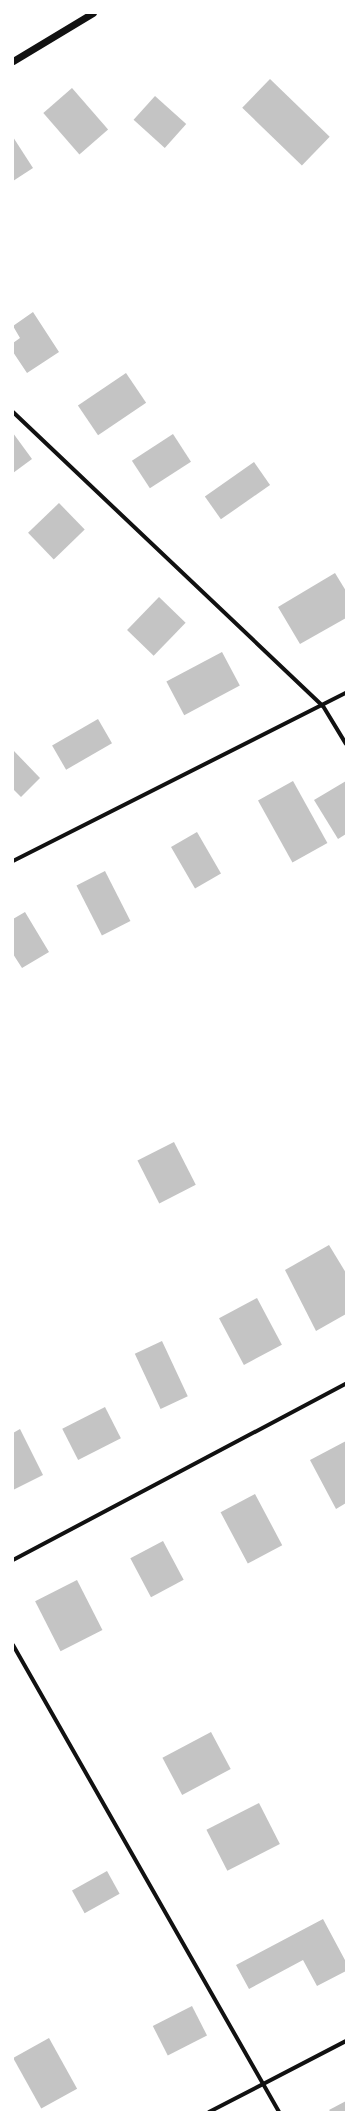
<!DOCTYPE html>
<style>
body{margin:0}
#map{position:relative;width:359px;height:2125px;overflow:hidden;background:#fff;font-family:"Roboto Serif",serif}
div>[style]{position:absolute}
.building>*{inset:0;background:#c4c4c4;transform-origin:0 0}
.minor>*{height:4px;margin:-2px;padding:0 2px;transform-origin:2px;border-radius:2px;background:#111}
.tertiary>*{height:7px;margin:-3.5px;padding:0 3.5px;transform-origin:3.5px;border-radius:3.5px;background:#111}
span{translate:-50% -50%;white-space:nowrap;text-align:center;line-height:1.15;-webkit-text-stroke:3.5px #fff;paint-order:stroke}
.frame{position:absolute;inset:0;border:14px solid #fff;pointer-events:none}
</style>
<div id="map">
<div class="building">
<i style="left:270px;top:79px;width:83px;height:40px;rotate:44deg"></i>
<i style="left:72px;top:88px;width:55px;height:38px;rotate:49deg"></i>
<i style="left:155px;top:96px;width:42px;height:32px;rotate:42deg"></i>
<i style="clip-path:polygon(13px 137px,33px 168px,13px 181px)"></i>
<i style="clip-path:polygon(33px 312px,59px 352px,27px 373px,13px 352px,13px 343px,20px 338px,13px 326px)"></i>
<i style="left:126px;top:373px;width:36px;height:58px;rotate:56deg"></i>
<i style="clip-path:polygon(13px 433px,32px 459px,13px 473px)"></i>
<i style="left:173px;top:434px;width:33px;height:49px;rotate:57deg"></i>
<i style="left:254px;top:462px;width:28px;height:60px;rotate:55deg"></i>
<i style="left:59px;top:503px;width:37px;height:43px;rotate:46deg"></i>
<i style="clip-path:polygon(335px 573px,346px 591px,346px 618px,300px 644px,278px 607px)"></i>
<i style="left:159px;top:597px;width:37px;height:46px;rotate:44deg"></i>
<i style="left:222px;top:652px;width:38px;height:63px;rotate:62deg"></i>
<i style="left:98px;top:719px;width:28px;height:53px;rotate:60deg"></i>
<i style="clip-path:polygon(13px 750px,40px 778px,21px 797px,13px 789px)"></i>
<i style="left:293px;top:781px;width:71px;height:40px;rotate:61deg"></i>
<i style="clip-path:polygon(346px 781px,346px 834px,338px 839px,314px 800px)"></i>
<i style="left:197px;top:832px;width:48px;height:30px;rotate:60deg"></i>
<i style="left:105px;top:871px;width:56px;height:32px;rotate:63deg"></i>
<i style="clip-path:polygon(25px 912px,49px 952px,22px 968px,13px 954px,13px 919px)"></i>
<i style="left:174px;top:1142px;width:48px;height:41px;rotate:63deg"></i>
<i style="clip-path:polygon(329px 1245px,346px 1273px,346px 1314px,316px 1331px,285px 1270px)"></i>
<i style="left:257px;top:1298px;width:53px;height:43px;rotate:62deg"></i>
<i style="left:162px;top:1341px;width:61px;height:30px;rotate:65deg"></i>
<i style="left:105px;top:1407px;width:35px;height:48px;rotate:63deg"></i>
<i style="clip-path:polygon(20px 1429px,43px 1475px,13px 1490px,13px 1433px)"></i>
<i style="clip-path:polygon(346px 1441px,346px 1503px,336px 1509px,310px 1460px)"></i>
<i style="left:255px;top:1494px;width:58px;height:39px;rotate:62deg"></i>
<i style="left:163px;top:1541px;width:44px;height:37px;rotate:62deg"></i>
<i style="left:77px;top:1580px;width:56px;height:47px;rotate:63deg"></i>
<i style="left:211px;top:1732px;width:42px;height:55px;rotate:62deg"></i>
<i style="left:259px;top:1803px;width:46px;height:59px;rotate:63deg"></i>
<i style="left:107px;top:1871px;width:26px;height:40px;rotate:61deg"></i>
<i style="clip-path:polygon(323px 1919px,346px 1962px,346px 1971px,317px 1986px,303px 1960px,249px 1989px,236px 1965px)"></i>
<i style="left:192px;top:2006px;width:33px;height:44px;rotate:63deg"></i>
<i style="left:49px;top:2038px;width:58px;height:41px;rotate:61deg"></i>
<i style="clip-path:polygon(346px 2101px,346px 2112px,331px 2112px,329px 2110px)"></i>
</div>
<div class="minor">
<i style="left:13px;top:412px;width:427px;rotate:43.5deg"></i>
<i style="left:323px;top:706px;width:44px;rotate:58.8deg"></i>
<i style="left:13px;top:861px;width:373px;rotate:-26.8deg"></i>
<i style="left:13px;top:1560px;width:377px;rotate:-27.9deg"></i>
<i style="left:13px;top:1645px;width:537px;rotate:60.33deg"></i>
<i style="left:209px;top:2112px;width:154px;rotate:-27.4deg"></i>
</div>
<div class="tertiary">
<i style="left:13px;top:61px;width:93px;rotate:-31deg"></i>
</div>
<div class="frame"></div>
</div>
